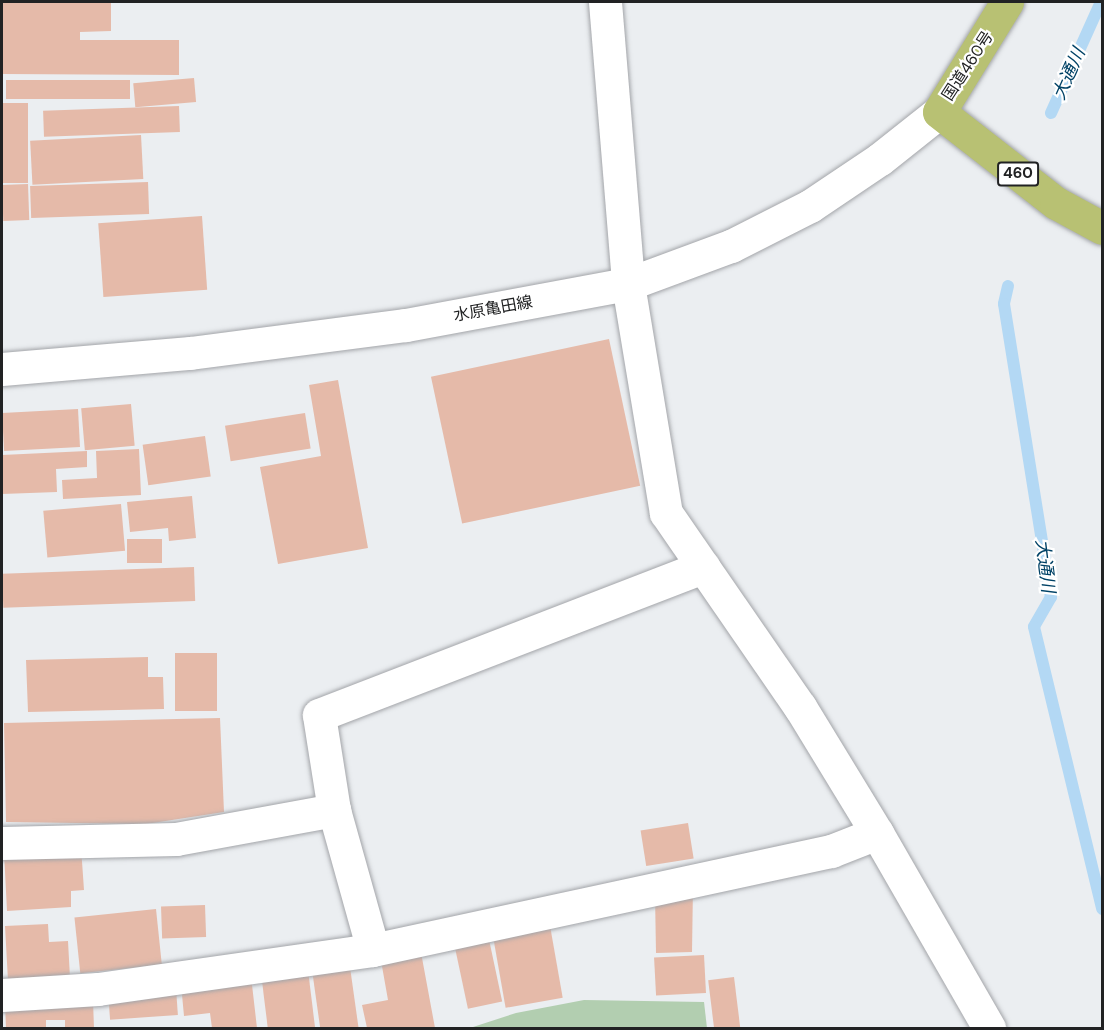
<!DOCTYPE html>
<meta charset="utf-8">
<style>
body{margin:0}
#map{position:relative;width:1104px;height:1030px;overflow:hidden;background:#ebeef1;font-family:"DM Sans","Noto Sans JP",sans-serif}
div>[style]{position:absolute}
.green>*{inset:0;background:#b2ceb0}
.stream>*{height:12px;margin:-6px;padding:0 6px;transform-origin:6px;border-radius:6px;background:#b3d8f4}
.building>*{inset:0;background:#e5baa9;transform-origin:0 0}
.roads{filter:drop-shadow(0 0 2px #a3a5a9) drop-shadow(0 0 2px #a3a5a9)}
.street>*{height:33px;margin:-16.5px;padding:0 16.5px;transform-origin:16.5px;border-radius:16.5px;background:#fff}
.secondary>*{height:33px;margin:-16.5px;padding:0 16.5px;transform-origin:16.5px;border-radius:16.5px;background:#fff}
.highway>*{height:33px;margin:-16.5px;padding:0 16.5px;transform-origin:16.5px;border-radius:16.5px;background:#b8c173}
span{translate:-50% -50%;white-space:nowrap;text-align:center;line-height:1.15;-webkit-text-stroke:4.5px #fff;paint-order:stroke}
.shield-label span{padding:2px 4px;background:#fff;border:2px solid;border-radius:4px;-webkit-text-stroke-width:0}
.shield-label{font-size:15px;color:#212223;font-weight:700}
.street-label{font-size:16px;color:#212223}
.water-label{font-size:18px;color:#004266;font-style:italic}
.frame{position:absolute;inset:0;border:3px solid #212223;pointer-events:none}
</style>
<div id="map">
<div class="green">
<i style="clip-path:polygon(584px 1000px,704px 1002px,707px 1028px,470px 1028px,516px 1013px)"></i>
</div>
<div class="stream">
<i style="left:1051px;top:113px;width:122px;rotate:-65.8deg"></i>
<i style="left:1008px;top:286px;width:18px;rotate:103deg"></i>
<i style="left:1004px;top:304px;width:297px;rotate:80.9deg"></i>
<i style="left:1051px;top:597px;width:34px;rotate:120deg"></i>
<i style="left:1034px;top:627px;width:290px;rotate:76.4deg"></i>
</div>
<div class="building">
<i style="clip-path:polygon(2px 2px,111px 2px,111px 31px,80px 32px,80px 40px,179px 40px,179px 75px,2px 74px)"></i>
<i style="left:194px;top:78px;width:24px;height:61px;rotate:85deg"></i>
<i style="left:130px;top:80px;width:19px;height:124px;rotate:90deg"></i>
<i style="left:2px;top:103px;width:26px;height:80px"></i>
<i style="left:179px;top:106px;width:26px;height:136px;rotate:88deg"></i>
<i style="left:141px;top:135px;width:44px;height:111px;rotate:87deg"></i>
<i style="left:148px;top:182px;width:32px;height:118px;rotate:88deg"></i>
<i style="left:28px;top:184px;width:36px;height:26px;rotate:88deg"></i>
<i style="left:202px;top:216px;width:74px;height:104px;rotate:86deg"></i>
<i style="left:609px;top:339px;width:150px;height:182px;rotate:78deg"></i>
<i style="clip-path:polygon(338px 380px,368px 548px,278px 564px,260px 467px,321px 456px,309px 385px)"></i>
<i style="left:131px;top:404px;width:42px;height:50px;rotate:85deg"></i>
<i style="left:78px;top:409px;width:38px;height:76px;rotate:87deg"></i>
<i style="left:305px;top:413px;width:36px;height:81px;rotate:81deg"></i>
<i style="left:205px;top:436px;width:41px;height:63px;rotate:82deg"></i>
<i style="clip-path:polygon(139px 449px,141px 495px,63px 499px,62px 480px,97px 478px,96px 451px)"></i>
<i style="clip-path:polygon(87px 451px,87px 467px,56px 469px,57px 492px,2px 494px,2px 455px)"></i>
<i style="clip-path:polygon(192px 496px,196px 538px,169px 541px,168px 528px,130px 532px,127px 502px)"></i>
<i style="left:121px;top:504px;width:47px;height:78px;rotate:85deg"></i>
<i style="left:127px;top:539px;width:35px;height:24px"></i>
<i style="left:194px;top:567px;width:34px;height:192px;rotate:88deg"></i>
<i style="left:175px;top:653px;width:42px;height:58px"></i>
<i style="clip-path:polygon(148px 657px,148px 677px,163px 677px,164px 709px,28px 712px,26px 660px)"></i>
<i style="clip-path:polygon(220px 718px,224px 812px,146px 824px,6px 822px,4px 723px)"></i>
<i style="left:688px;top:823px;width:36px;height:48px;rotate:81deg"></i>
<i style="clip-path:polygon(81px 847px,84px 890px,71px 891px,71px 907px,7px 911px,4px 852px)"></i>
<i style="clip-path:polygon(693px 886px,692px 952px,656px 953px,655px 895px)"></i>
<i style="left:205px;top:905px;width:32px;height:44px;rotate:88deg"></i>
<i style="left:156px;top:909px;width:56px;height:82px;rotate:84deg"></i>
<i style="left:549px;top:920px;width:79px;height:58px;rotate:80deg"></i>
<i style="clip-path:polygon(48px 924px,49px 942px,68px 941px,70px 978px,8px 981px,5px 926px)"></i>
<i style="left:487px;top:930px;width:73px;height:35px;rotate:78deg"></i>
<i style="clip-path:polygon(420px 947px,435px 1028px,367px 1028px,362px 1005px,388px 1000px,380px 955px)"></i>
<i style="left:704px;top:955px;width:38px;height:50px;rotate:87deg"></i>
<i style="left:349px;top:960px;width:69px;height:38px;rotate:82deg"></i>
<i style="left:308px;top:970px;width:58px;height:47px;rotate:83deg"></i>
<i style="clip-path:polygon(251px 976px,257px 1028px,212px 1028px,210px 1013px,184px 1016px,181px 984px)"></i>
<i style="left:734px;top:977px;width:51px;height:26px;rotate:83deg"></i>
<i style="left:176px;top:988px;width:27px;height:68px;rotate:86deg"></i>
<i style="clip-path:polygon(93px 1001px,94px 1028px,65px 1028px,65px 1020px,46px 1020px,46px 1028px,6px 1028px,5px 1003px)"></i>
</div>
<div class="roads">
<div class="street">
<i style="left:605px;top:2px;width:283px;rotate:85.3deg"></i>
<i style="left:628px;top:284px;width:232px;rotate:80.6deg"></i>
<i style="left:666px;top:513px;width:236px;rotate:55.4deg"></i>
<i style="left:800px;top:707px;width:148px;rotate:58.6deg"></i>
<i style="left:877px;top:833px;width:225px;rotate:60.1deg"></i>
<i style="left:334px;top:810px;width:145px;rotate:74.4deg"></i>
<i style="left:2px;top:843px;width:174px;rotate:-1.3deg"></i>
<i style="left:176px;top:839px;width:161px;rotate:-10.4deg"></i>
<i style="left:334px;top:810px;width:96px;rotate:-99deg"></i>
<i style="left:319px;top:715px;width:412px;rotate:-21.1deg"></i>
<i style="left:2px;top:995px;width:96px;rotate:-3.6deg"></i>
<i style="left:98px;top:989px;width:278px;rotate:-8.1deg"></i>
<i style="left:373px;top:950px;width:469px;rotate:-12.2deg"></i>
<i style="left:831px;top:851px;width:49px;rotate:-21.4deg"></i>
</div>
<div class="secondary">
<i style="left:2px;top:369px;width:189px;rotate:-4.9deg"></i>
<i style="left:190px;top:353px;width:218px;rotate:-7.4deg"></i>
<i style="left:406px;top:325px;width:226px;rotate:-10.5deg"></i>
<i style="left:628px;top:284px;width:110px;rotate:-20.3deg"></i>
<i style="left:731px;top:246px;width:89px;rotate:-26.9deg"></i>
<i style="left:810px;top:206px;width:84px;rotate:-33.9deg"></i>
<i style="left:880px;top:159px;width:75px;rotate:-38.5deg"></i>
</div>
<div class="highway">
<i style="left:1007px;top:2px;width:129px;rotate:121.7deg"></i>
<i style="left:939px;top:112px;width:148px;rotate:37.9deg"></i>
<i style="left:1056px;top:203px;width:52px;rotate:28.5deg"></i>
</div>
</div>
<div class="shield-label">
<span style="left:1018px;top:174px">460</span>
</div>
<div class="street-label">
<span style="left:968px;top:66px;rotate:-57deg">国道460号</span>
<span style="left:493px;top:309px;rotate:-10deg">水原亀田線</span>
</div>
<div class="water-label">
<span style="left:1069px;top:74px;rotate:-66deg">大通川</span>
<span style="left:1045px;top:566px;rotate:83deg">大通川</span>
</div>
<div class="frame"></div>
</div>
